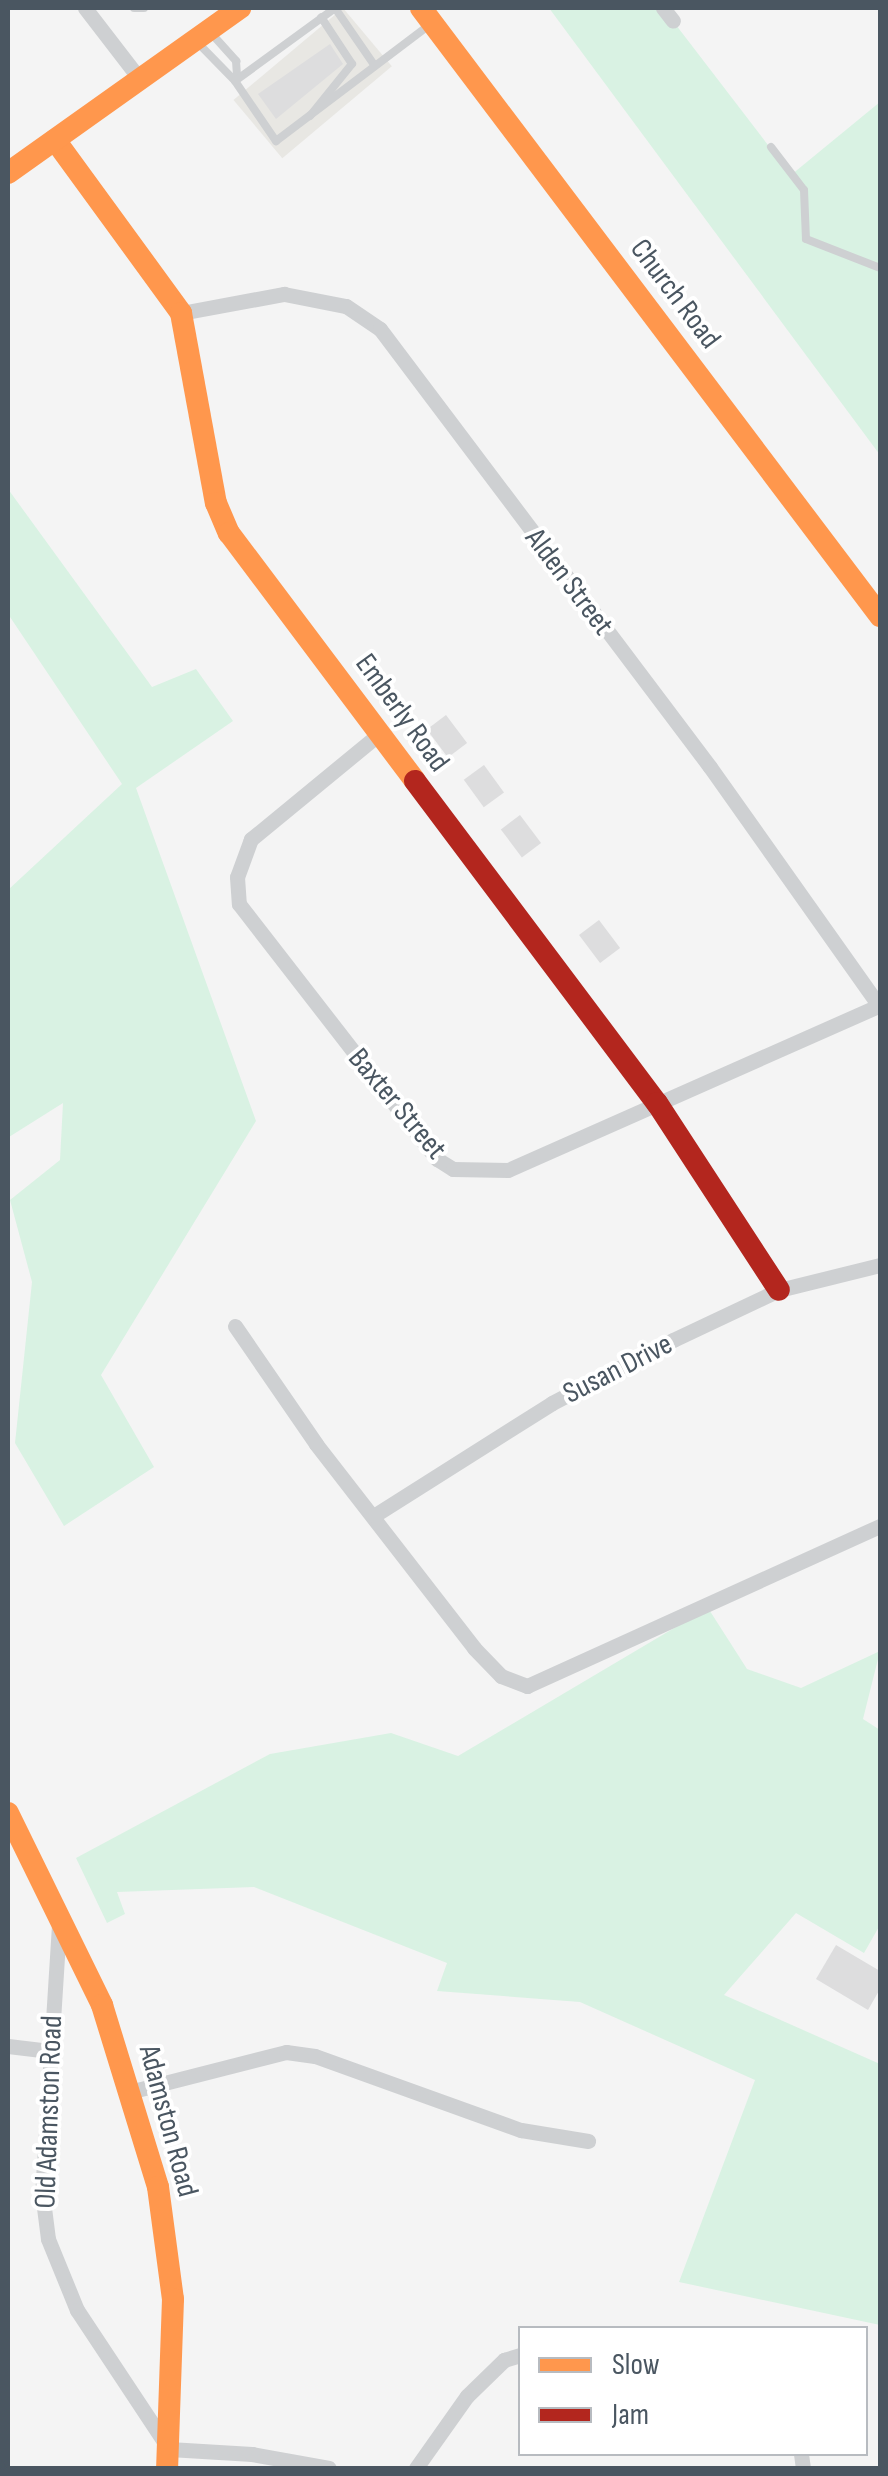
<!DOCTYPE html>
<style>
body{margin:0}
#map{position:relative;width:888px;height:2476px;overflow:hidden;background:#f4f4f4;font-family:"Sofia Sans Condensed",sans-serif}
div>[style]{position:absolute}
.commercial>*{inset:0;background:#e8e7e3;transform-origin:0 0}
.green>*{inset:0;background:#d9f2e3}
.building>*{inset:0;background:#ddddde;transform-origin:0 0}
.lane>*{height:8px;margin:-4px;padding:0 4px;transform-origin:4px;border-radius:4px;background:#ced0d2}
.street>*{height:15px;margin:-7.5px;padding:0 7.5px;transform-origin:7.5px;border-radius:7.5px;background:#ced0d2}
.slow>*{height:22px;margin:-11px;padding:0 11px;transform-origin:11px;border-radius:11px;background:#ff974d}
.jam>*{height:22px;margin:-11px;padding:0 11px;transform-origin:11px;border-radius:11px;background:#b3261e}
span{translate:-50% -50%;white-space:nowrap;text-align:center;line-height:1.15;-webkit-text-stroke:8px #fff;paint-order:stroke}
.street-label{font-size:30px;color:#4a5661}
.frame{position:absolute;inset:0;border:10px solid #4a5661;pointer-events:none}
.legend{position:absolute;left:518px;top:2326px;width:350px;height:130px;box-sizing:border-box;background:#fff;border:2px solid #b7bbc0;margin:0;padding:12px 18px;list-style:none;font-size:30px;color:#4a5661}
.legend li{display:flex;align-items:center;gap:20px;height:50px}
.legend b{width:50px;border:2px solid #b7bbc0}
</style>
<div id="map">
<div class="commercial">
<i style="left:343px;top:8px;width:76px;height:143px;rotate:50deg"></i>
</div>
<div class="green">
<i style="clip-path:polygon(549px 8px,663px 8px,791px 175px,880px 102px,880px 455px)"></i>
<i style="clip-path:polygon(8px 489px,152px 687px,196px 669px,233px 721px,136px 788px,256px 1121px,101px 1375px,154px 1467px,64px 1526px,15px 1443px,32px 1282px,10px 1200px,60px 1160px,63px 1103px,9px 1137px,8px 890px,122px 784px,8px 614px)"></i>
<i style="clip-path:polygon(708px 1608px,747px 1669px,801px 1688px,880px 1651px,863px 1719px,880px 1730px,880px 1925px,864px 1953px,796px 1913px,724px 1995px,880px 2064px,880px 2325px,679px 2282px,755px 2080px,580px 2002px,437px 1991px,447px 1963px,254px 1887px,117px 1892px,125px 1914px,107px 1923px,76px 1858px,270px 1754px,391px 1733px,458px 1756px)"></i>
</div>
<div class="building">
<i style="clip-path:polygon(330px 44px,343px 64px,276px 119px,258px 94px)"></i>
<i style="left:446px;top:715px;width:35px;height:24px;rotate:53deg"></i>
<i style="left:484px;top:765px;width:34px;height:25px;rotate:54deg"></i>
<i style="left:520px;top:815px;width:35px;height:24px;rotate:53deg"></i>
<i style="left:599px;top:920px;width:35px;height:25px;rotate:53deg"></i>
<i style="clip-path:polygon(836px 1945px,880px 1971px,880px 1989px,868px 2010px,816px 1979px)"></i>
</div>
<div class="lane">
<i style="left:134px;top:8px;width:10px"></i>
<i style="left:335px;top:8px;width:67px;rotate:55.4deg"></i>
<i style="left:211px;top:33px;width:38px;rotate:48deg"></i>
<i style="left:236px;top:61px;width:16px;rotate:86deg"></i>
<i style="left:196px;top:41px;width:56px;rotate:45.7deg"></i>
<i style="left:235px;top:81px;width:73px;rotate:55.7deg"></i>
<i style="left:276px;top:141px;width:191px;rotate:-37.1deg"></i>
<i style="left:235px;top:81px;width:124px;rotate:-36.1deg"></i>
<i style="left:310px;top:116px;width:67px;rotate:-51.1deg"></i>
<i style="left:352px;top:64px;width:56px;rotate:-123.4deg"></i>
<i style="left:771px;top:147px;width:54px;rotate:52.5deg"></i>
<i style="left:804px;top:190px;width:49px;rotate:87.7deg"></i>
<i style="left:806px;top:239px;width:79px;rotate:21.4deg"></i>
</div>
<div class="street">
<i style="left:85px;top:8px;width:88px;rotate:52.4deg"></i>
<i style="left:663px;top:8px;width:16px;rotate:52deg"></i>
<i style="left:181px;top:313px;width:105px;rotate:-10.5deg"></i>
<i style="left:284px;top:294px;width:63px;rotate:11deg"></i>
<i style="left:346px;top:306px;width:41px;rotate:34.1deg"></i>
<i style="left:380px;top:329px;width:548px;rotate:53deg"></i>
<i style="left:710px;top:767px;width:293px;rotate:54.7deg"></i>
<i style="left:379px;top:734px;width:166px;rotate:140.6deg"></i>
<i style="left:251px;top:839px;width:40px;rotate:110.2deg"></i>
<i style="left:237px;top:877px;width:27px;rotate:86deg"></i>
<i style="left:239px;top:904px;width:323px;rotate:52.2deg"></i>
<i style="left:437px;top:1159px;width:19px;rotate:32deg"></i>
<i style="left:453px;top:1169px;width:55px;rotate:1deg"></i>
<i style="left:508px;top:1170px;width:407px;rotate:-23.9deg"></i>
<i style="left:235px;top:1326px;width:143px;rotate:55.5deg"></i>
<i style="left:316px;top:1444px;width:258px;rotate:52.2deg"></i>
<i style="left:474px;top:1648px;width:39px;rotate:46deg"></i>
<i style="left:501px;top:1676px;width:28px;rotate:21deg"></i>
<i style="left:527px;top:1686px;width:388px;rotate:-24.4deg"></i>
<i style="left:375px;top:1515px;width:209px;rotate:-32.3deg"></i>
<i style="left:552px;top:1403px;width:136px;rotate:-27.5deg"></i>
<i style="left:673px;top:1340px;width:117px;rotate:-25.3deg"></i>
<i style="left:779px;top:1290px;width:104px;rotate:-13.9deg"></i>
<i style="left:59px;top:1925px;width:268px;rotate:93.6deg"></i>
<i style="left:42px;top:2192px;width:47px;rotate:82.7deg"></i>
<i style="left:48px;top:2239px;width:77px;rotate:67.8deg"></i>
<i style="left:77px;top:2310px;width:167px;rotate:56.5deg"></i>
<i style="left:169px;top:2449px;width:83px;rotate:3.4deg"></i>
<i style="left:252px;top:2454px;width:78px;rotate:10.3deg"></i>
<i style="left:8px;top:2046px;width:42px;rotate:6.8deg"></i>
<i style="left:133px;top:2091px;width:158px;rotate:-14.3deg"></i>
<i style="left:286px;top:2052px;width:29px;rotate:8deg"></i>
<i style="left:315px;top:2056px;width:219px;rotate:19.8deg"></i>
<i style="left:521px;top:2130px;width:68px;rotate:9.3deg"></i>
<i style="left:801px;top:2454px;width:14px;rotate:82deg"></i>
<i style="left:416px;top:2468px;width:88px;rotate:-54.7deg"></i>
<i style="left:467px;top:2396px;width:52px;rotate:-44.2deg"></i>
<i style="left:504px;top:2360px;width:17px;rotate:-17deg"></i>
</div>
<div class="slow">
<i style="left:421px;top:8px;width:762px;rotate:52.95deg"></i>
<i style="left:55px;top:140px;width:214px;rotate:53.9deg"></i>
<i style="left:181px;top:313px;width:193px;rotate:79.6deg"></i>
<i style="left:216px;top:503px;width:33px;rotate:67deg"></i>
<i style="left:229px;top:533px;width:310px;rotate:53.1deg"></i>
<i style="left:8px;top:173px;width:285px;rotate:-35.4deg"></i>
<i style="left:8px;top:1813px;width:214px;rotate:63.9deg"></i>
<i style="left:102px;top:2005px;width:190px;rotate:72.9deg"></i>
<i style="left:158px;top:2187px;width:113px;rotate:82.4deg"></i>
<i style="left:173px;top:2299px;width:169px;rotate:92deg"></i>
</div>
<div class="jam">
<i style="left:415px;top:781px;width:403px;rotate:53.1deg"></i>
<i style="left:657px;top:1103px;width:223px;rotate:56.9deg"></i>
</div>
<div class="street-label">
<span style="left:675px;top:294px;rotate:53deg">Church Road</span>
<span style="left:569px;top:582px;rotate:53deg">Alden Street</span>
<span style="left:402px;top:713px;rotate:54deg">Emberly Road</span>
<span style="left:397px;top:1104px;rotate:50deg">Baxter Street</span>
<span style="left:618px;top:1369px;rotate:-27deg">Susan Drive</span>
<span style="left:49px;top:2112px;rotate:-88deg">Old Adamston Road</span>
<span style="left:168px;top:2121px;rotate:75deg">Adamston Road</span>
</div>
<div class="frame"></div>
<ul class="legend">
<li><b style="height:12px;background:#ff974d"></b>Slow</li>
<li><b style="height:12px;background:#b3261e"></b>Jam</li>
</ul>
</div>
